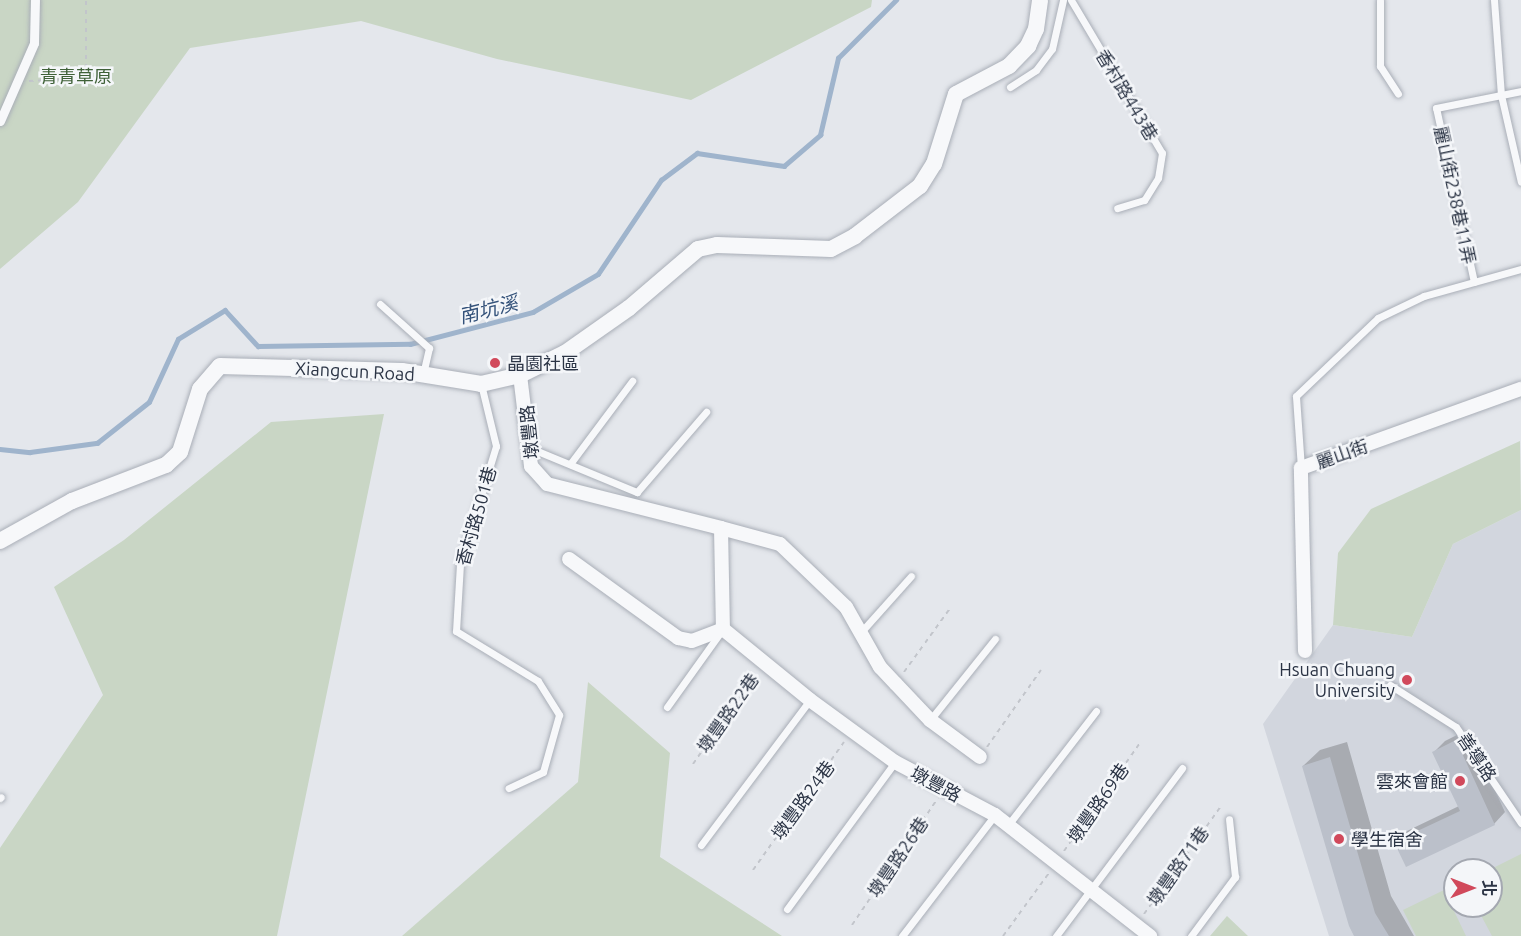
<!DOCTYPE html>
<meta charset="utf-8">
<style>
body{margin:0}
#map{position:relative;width:1521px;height:936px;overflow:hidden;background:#e4e7ec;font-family:Ubuntu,"Noto Sans TC",sans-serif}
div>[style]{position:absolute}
.built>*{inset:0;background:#d2d6de}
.green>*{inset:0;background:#c9d6c5}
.shadow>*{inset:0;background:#0003}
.stream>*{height:4.5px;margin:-2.25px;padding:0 2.25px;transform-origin:2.25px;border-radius:2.25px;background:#9fb4cc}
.building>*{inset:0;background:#bbc0ca}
.path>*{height:2px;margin-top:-1px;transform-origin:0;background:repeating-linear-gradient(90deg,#c2c5cb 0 4.5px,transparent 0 9px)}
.roads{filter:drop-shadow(0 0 2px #a9aeb7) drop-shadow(0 0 2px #a9aeb7)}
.service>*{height:7px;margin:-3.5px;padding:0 3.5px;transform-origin:3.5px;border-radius:3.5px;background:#f7f8fa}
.pedestrian>*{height:9px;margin:-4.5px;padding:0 4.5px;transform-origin:4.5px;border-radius:4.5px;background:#f7f8fa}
.minor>*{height:14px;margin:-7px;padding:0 7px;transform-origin:7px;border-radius:7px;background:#f7f8fa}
.tertiary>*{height:16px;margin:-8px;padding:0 8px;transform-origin:8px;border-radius:8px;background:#f7f8fa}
.dots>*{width:16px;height:16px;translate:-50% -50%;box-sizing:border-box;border:3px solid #f4f6f9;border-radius:50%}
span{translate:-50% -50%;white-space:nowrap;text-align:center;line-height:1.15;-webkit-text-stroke:5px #f4f6f9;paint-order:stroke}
.park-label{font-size:18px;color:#3f6138}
.street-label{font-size:18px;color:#2b3445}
.poi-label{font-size:18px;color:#2b3445}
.left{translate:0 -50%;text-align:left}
.right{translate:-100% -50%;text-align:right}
.water-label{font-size:20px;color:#34527a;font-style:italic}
.north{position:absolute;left:1443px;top:858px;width:60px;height:60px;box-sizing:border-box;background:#f4f6f9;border:2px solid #a4a8b1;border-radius:50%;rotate:90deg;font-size:16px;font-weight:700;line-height:24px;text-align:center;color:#2b3445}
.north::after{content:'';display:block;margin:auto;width:21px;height:27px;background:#d1495b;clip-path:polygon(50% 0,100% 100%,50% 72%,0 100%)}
</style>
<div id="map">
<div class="built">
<i style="clip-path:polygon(evenodd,1521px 510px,1521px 936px,1329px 936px,1263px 724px,1333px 625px,1412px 637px,1453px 544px,1521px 510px,1455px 870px,1491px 870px,1491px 906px,1455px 906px,1455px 870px)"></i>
</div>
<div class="green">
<i style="clip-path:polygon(0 0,872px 0,871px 7px,691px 100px,497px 59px,361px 21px,190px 48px,78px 202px,0 269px)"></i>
<i style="clip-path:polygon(384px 414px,277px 936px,0 936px,0 848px,103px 695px,54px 587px,124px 540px,271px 422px)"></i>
<i style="clip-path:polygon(1520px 441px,1521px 510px,1453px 544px,1412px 637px,1333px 625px,1338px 553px,1371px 509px)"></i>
<i style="clip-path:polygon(588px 682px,670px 753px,660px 857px,782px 936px,402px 936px,578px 782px)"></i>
<i style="clip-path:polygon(1521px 854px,1521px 936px,1492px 936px,1476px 906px,1491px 906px,1489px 870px)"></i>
<i style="clip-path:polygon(1444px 890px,1466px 936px,1416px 936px,1403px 910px)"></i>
<i style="clip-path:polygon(1227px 916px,1248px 936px,1210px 936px)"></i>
</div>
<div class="shadow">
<i style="clip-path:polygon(1467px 730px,1505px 812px,1494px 824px,1396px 842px,1407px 831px,1459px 806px,1434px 752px,1445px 741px)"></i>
<i style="clip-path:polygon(1347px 742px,1391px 896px,1414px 936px,1355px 936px,1303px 766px,1320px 750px)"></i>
</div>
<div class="stream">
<i style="left:0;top:449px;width:30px;rotate:6deg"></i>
<i style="left:30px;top:452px;width:68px;rotate:-7.7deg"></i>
<i style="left:97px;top:443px;width:66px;rotate:-38.3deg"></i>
<i style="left:149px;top:402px;width:69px;rotate:-65.3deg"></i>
<i style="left:178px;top:339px;width:55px;rotate:-31.7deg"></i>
<i style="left:225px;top:310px;width:49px;rotate:47.5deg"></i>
<i style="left:258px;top:346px;width:152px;rotate:-0.8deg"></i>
<i style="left:410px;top:344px;width:127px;rotate:-14.6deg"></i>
<i style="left:533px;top:312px;width:75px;rotate:-30.3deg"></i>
<i style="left:598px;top:274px;width:113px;rotate:-56.2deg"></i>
<i style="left:661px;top:180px;width:45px;rotate:-36.9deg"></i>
<i style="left:697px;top:153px;width:88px;rotate:8.5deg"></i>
<i style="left:784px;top:166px;width:48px;rotate:-40.7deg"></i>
<i style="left:820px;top:135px;width:79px;rotate:-76.8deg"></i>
<i style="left:838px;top:58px;width:82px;rotate:-45deg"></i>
</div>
<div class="building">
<i style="clip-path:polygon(1456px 740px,1495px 825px,1406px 867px,1394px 842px,1460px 811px,1432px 752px)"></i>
<i style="clip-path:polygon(1330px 757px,1375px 913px,1389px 936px,1354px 936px,1349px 926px,1302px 766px)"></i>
</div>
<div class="path">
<i style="left:29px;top:81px;width:33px;rotate:-3deg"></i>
<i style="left:62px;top:79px;width:26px;rotate:-25deg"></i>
<i style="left:86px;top:68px;width:68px;rotate:-90deg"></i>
<i style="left:904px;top:672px;width:80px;rotate:-54.1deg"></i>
<i style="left:987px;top:747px;width:94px;rotate:-55deg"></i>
<i style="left:693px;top:764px;width:109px;rotate:-55.4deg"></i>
<i style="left:1064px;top:851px;width:132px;rotate:-54.9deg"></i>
<i style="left:753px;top:870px;width:157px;rotate:-54.6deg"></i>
<i style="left:1144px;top:914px;width:133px;rotate:-54.5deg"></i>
<i style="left:852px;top:925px;width:153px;rotate:-55.9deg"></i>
<i style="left:1003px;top:936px;width:78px;rotate:-53.9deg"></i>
</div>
<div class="roads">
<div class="service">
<i style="left:1071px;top:0;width:178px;rotate:59.3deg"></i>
<i style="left:1162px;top:153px;width:25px;rotate:99deg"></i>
<i style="left:1158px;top:178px;width:26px;rotate:122deg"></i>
<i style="left:1144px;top:200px;width:28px;rotate:163deg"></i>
<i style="left:1380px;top:0;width:66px;rotate:90deg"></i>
<i style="left:1380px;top:66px;width:33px;rotate:57deg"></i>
<i style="left:1494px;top:0;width:95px;rotate:85.8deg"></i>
<i style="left:1501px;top:95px;width:89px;rotate:77.1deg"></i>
<i style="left:1010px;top:87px;width:31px;rotate:-33deg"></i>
<i style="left:1036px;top:70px;width:26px;rotate:-53deg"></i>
<i style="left:1052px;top:49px;width:50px;rotate:-77.3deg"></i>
<i style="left:1474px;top:282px;width:178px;rotate:-102.3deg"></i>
<i style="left:1436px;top:108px;width:87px;rotate:-11.3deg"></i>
<i style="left:380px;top:304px;width:66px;rotate:41.9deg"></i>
<i style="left:429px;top:348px;width:28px;rotate:103deg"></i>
<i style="left:481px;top:384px;width:64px;rotate:76.4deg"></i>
<i style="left:496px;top:446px;width:123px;rotate:107deg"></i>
<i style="left:460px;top:564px;width:67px;rotate:93.4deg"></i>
<i style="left:456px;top:631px;width:96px;rotate:31.4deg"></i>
<i style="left:538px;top:681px;width:40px;rotate:58deg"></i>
<i style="left:559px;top:715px;width:59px;rotate:105.7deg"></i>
<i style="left:543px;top:772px;width:38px;rotate:155deg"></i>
<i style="left:530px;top:448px;width:116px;rotate:22.4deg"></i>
<i style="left:637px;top:492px;width:106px;rotate:-49.2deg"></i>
<i style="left:570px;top:464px;width:104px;rotate:-53.2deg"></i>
<i style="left:1301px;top:468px;width:72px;rotate:-94deg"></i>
<i style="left:1296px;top:396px;width:113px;rotate:-43.6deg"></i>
<i style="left:1378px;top:318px;width:51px;rotate:-25.6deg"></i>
<i style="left:1424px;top:296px;width:101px;rotate:-15.6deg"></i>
<i style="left:861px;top:632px;width:75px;rotate:-48.2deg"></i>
<i style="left:1390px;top:685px;width:78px;rotate:32.5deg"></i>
<i style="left:1456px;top:727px;width:116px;rotate:55.9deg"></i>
<i style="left:667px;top:707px;width:91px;rotate:-54.4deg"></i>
<i style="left:930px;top:720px;width:104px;rotate:-51.3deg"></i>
<i style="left:0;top:798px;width:1px;rotate:-45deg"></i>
<i style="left:1008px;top:825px;width:144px;rotate:-52.3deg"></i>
<i style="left:701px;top:845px;width:181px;rotate:-53.1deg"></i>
<i style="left:787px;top:909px;width:182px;rotate:-53.7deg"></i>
<i style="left:902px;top:936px;width:153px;rotate:-52.5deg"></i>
<i style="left:1056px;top:936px;width:210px;rotate:-53.1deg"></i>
<i style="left:1191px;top:936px;width:74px;rotate:-53.3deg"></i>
<i style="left:1235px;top:877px;width:58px;rotate:-95.9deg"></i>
</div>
<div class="pedestrian">
<i style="left:0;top:121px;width:85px;rotate:-66.4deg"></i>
<i style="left:34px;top:43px;width:43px;rotate:-88.7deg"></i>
</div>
<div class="minor">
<i style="left:520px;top:375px;width:92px;rotate:83.1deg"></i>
<i style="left:531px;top:466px;width:24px;rotate:48deg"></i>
<i style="left:547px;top:484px;width:179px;rotate:14.2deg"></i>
<i style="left:721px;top:528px;width:101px;rotate:88.9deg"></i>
<i style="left:723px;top:629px;width:112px;rotate:39.2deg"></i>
<i style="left:810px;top:700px;width:105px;rotate:36.1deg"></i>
<i style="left:895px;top:762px;width:113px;rotate:27.9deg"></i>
<i style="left:995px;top:815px;width:197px;rotate:38deg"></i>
<i style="left:721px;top:528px;width:61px;rotate:15.2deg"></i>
<i style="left:780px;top:544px;width:91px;rotate:43.7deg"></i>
<i style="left:846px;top:607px;width:69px;rotate:60.5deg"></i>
<i style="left:880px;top:667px;width:23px;rotate:47deg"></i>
<i style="left:896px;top:684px;width:50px;rotate:46.6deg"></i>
<i style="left:930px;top:720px;width:62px;rotate:36.5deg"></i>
<i style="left:569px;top:559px;width:135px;rotate:35.9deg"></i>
<i style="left:678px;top:638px;width:14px;rotate:12deg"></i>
<i style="left:692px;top:641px;width:33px;rotate:-21deg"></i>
<i style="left:1305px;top:651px;width:183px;rotate:-91.3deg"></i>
<i style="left:1301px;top:468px;width:234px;rotate:-19.8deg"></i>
</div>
<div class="tertiary">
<i style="left:0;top:541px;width:82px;rotate:-29.1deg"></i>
<i style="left:72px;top:501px;width:101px;rotate:-21deg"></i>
<i style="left:166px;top:465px;width:19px;rotate:-43deg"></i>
<i style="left:180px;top:452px;width:66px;rotate:-72.4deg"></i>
<i style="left:200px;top:389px;width:30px;rotate:-49deg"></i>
<i style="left:220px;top:366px;width:182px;rotate:1.6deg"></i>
<i style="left:402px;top:371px;width:80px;rotate:9.3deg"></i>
<i style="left:481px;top:384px;width:40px;rotate:-13deg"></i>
<i style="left:520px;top:375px;width:50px;rotate:-26.1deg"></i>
<i style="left:565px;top:353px;width:78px;rotate:-35.1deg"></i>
<i style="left:629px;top:308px;width:91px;rotate:-40.5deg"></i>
<i style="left:698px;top:249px;width:19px;rotate:-12deg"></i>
<i style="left:717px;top:245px;width:114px;rotate:2deg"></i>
<i style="left:831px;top:249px;width:27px;rotate:-28deg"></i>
<i style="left:855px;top:236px;width:82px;rotate:-37.6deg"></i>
<i style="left:920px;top:186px;width:26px;rotate:-58deg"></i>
<i style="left:934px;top:164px;width:73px;rotate:-72.6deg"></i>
<i style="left:956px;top:94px;width:60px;rotate:-27.8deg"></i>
<i style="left:1009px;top:66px;width:28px;rotate:-46deg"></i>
<i style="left:1028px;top:46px;width:19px;rotate:-65deg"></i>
<i style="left:1036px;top:29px;width:29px;rotate:-82deg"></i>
</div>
</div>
<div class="dots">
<i style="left:495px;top:363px;background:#d1495b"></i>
<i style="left:1407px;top:680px;background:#d1495b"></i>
<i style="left:1460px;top:781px;background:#d1495b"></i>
<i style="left:1339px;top:839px;background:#d1495b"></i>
</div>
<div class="park-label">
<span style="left:76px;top:76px">青青草原</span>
</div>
<div class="street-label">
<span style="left:1127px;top:95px;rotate:59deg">香村路443巷</span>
<span style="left:1455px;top:195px;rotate:78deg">麗山街238巷11弄</span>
<span style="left:355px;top:371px;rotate:3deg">Xiangcun Road</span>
<span style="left:529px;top:432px;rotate:-96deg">墩豐路</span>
<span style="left:1342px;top:454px;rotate:-19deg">麗山街</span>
<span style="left:476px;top:516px;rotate:-74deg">香村路501巷</span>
<span style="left:728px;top:713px;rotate:-55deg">墩豐路22巷</span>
<span style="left:1477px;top:757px;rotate:56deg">善導路</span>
<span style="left:936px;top:784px;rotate:28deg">墩豐路</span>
<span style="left:803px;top:800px;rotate:-54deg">墩豐路24巷</span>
<span style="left:1098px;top:803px;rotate:-55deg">墩豐路69巷</span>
<span style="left:898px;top:857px;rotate:-56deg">墩豐路26巷</span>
<span style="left:1178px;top:866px;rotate:-55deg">墩豐路71巷</span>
</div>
<div class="poi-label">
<span class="left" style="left:507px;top:363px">晶園社區</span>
<span class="right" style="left:1395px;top:680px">Hsuan Chuang<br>University</span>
<span class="right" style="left:1448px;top:781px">雲來會館</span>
<span class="left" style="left:1351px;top:839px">學生宿舍</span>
</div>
<div class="water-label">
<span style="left:488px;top:309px;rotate:-14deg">南坑溪</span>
</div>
<div class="north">北</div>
</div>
